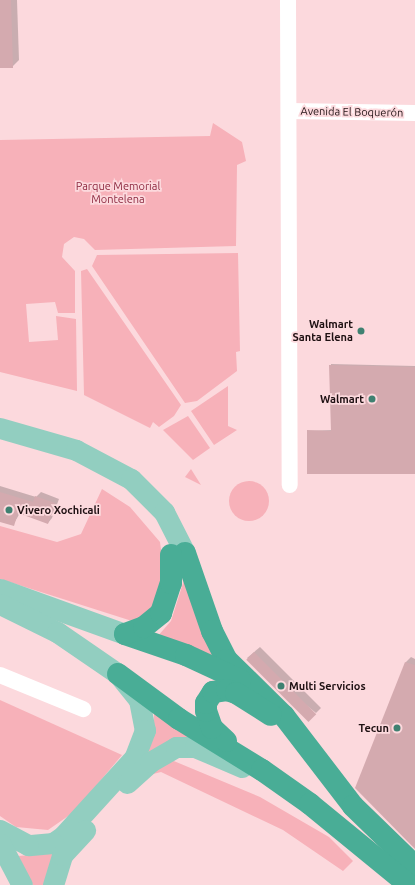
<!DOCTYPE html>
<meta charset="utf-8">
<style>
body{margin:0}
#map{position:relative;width:415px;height:885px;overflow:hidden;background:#fcd9dd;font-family:Ubuntu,sans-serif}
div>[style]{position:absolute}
.green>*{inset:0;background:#f7b1b9}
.round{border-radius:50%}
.shadow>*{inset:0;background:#0003}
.building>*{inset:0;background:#d4aaaf;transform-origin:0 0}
.minor>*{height:16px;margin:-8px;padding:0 8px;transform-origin:8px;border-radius:8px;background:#fff}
.major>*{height:21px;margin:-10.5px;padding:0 10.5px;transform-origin:10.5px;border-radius:10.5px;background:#92cec0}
.highway>*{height:22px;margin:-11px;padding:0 11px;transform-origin:11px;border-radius:11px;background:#49ad96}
.dots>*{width:11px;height:11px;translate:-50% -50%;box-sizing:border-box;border:2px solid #fcd9dd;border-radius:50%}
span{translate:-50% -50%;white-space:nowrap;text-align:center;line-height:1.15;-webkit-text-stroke:3.5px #fcd9dd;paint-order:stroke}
.street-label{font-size:11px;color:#1f1113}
.park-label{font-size:11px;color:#8d2940}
.poi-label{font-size:11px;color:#1f1113;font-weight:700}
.right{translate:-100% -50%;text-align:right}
.left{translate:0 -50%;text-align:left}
</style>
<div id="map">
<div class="green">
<i style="clip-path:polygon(213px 123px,242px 142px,246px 161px,237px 165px,236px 246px,95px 250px,84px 239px,74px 237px,64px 244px,62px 257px,75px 271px,75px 313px,58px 313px,55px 302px,26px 304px,29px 342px,58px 340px,56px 316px,76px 319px,77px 391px,0 372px,0 140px,210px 136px)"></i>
<i style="clip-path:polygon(238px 253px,240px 351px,236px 352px,237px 371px,197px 401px,185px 403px,92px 266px,97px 255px)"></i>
<i style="clip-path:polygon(87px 269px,181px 405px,174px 416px,159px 427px,153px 422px,150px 428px,84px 395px,81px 271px)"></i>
<i style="clip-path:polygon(228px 386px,228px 426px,237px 430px,214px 445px,191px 411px)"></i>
<i style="clip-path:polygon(188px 416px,210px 448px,193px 460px,163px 430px)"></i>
<i style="clip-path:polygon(191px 469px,201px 485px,185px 477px)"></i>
<i class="round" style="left:229px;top:481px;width:40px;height:40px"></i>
<i style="clip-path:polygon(102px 489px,130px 507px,160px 542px,164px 572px,152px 611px,132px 621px,0 579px,0 526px,57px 542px,81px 534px)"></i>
<i style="clip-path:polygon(184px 580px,214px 659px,157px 637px,171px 621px)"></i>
<i style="clip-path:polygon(0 700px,122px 755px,74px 812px,48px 830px,16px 827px,0 816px)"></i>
<i style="clip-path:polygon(154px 710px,191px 737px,144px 759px,154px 735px)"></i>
<i style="clip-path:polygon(169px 759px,260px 797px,329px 837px,353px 861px,343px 871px,283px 830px,161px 772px,137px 778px)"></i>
<i style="clip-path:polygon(56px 853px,44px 885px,33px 885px,18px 856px)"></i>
</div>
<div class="shadow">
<i style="clip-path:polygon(0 0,17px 0,19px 60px,12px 67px,0 67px)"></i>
<i style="clip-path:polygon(331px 364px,415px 366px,415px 473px,308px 431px,332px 430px)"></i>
<i style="clip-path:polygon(0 486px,36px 497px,41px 492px,59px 499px,52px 518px,48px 523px,20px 513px,13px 525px,0 521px)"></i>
<i style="clip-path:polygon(260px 647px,321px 708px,316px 713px,247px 658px)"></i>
<i style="clip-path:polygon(411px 657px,415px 659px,415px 848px,406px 662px)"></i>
</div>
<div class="building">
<i style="clip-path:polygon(0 0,11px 0,13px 68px,0 68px)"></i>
<i style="clip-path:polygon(329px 365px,415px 367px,415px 474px,307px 474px,307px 430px,331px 431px)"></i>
<i style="clip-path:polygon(0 492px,33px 502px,35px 496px,55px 503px,48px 524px,18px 513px,14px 526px,0 522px)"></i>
<i style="left:254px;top:652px;width:88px;height:11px;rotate:45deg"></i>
<i style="clip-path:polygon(405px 662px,415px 665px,415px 849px,355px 788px)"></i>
</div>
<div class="minor">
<i style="left:288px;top:0;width:485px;rotate:89.8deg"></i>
<i style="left:289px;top:111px;width:126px;rotate:0.9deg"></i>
<i style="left:0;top:675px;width:90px;rotate:22.3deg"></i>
</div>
<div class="major">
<i style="left:0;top:428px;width:79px;rotate:16.1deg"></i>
<i style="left:76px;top:450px;width:62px;rotate:27.8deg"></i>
<i style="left:131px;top:479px;width:47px;rotate:45deg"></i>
<i style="left:164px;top:512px;width:46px;rotate:62.9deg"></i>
<i style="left:0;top:589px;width:133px;rotate:19.8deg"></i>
<i style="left:0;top:604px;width:64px;rotate:26.2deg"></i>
<i style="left:57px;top:632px;width:74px;rotate:34.5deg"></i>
<i style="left:118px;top:674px;width:33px;rotate:51deg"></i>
<i style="left:139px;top:700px;width:31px;rotate:79deg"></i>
<i style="left:145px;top:730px;width:30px;rotate:111deg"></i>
<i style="left:134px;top:758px;width:105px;rotate:132.3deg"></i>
<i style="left:63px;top:836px;width:12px;rotate:145deg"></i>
<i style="left:53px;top:843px;width:25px;rotate:175deg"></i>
<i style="left:28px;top:845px;width:32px;rotate:-152deg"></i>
<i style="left:127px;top:783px;width:31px;rotate:-42deg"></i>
<i style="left:150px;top:762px;width:30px;rotate:-30deg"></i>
<i style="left:176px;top:747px;width:19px"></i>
<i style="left:195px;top:747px;width:51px;rotate:23.1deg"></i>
<i style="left:0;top:843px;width:47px;rotate:62.4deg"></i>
<i style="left:53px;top:885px;width:31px;rotate:-73deg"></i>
<i style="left:62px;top:855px;width:34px;rotate:-47deg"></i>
</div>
<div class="highway">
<i style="left:185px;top:553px;width:83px;rotate:70.9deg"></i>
<i style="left:212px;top:631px;width:33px;rotate:63deg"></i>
<i style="left:227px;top:660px;width:80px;rotate:44.5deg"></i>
<i style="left:284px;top:716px;width:113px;rotate:52.5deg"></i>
<i style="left:353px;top:806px;width:86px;rotate:44.1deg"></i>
<i style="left:125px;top:634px;width:65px;rotate:19deg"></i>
<i style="left:186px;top:655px;width:60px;rotate:24.8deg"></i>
<i style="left:125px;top:634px;width:20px;rotate:-20deg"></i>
<i style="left:144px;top:627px;width:22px;rotate:-39deg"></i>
<i style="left:161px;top:613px;width:32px;rotate:-72deg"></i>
<i style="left:171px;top:583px;width:28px;rotate:-90deg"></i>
<i style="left:118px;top:674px;width:76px;rotate:36.4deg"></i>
<i style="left:179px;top:719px;width:97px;rotate:31.6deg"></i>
<i style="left:262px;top:770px;width:59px;rotate:35.3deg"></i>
<i style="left:310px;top:804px;width:128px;rotate:39.3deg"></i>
<i style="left:226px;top:741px;width:19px;rotate:-137deg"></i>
<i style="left:212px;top:728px;width:18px;rotate:-109deg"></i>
<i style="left:206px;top:711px;width:8px;rotate:-90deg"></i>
<i style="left:206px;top:703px;width:13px;rotate:-58deg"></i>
<i style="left:213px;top:692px;width:14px;rotate:-8deg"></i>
<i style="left:227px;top:690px;width:9px;rotate:18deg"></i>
<i style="left:236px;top:693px;width:41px;rotate:32.2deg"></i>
</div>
<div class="dots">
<i style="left:361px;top:331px;background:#3f8171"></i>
<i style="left:372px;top:399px;background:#3f8171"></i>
<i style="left:9px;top:510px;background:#3f8171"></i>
<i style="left:281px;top:686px;background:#3f8171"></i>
<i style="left:397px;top:728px;background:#3f8171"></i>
</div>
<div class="street-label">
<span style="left:352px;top:112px;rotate:1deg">Avenida El Boquerón</span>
</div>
<div class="park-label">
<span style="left:118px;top:193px">Parque Memorial<br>Montelena</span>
</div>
<div class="poi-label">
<span class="right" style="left:353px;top:331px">Walmart<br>Santa Elena</span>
<span class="right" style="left:364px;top:399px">Walmart</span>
<span class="left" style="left:17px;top:510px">Vivero Xochicali</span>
<span class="left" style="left:289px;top:686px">Multi Servicios</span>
<span class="right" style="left:389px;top:728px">Tecun</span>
</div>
</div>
